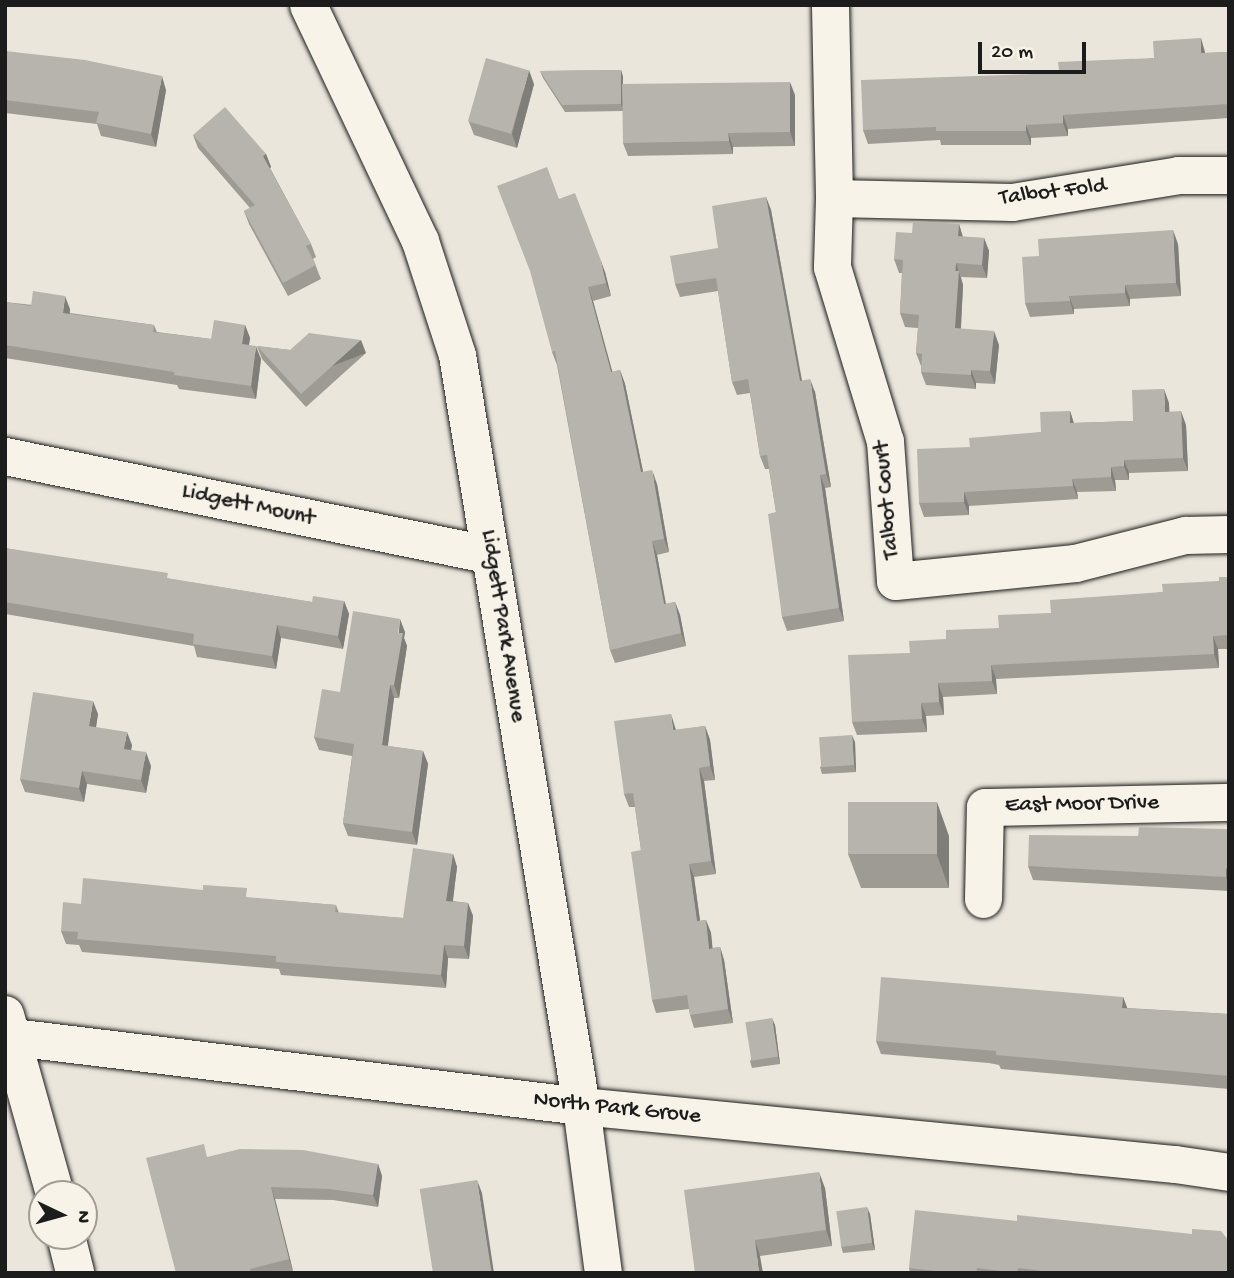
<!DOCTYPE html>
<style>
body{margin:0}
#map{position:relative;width:1234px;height:1278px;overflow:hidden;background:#eae6dc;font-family:"Gochi Hand",sans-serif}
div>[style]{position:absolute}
.roads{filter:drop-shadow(0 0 2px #1c1c1c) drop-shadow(0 0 2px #1c1c1c)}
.street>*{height:37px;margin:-18.5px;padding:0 18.5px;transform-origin:18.5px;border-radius:18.5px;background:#f7f3e8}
.secondary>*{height:38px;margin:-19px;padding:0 19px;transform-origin:19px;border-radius:19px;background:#f7f3e8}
.wall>*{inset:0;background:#9d9b94}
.shaded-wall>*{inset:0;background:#7f7e78;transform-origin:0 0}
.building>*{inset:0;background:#b6b4ac;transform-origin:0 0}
span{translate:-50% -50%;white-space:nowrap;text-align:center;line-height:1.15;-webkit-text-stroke:7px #f7f3e8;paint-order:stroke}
.street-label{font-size:23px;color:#1c1c1c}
.frame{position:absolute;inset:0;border:7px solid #1c1c1c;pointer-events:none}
.north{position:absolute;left:28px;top:1180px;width:70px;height:70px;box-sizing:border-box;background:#f7f3e8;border:2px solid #9f9d96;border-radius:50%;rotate:95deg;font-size:19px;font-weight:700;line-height:28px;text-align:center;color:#1c1c1c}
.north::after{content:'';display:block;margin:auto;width:24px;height:32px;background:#1c1c1c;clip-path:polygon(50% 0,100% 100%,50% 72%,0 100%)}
.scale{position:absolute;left:978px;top:42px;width:108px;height:32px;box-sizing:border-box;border:4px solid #1c1c1c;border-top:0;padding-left:9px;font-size:21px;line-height:24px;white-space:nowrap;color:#1c1c1c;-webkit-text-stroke:5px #f7f3e8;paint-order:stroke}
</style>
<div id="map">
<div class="roads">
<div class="street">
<i style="left:308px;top:5px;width:261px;rotate:64.6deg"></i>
<i style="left:420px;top:241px;width:120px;rotate:72deg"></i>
<i style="left:457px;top:355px;width:761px;rotate:80.62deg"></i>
<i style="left:581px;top:1106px;width:168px;rotate:82.5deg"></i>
<i style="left:830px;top:5px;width:193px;rotate:88.8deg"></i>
<i style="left:834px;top:198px;width:69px;rotate:91.7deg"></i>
<i style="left:832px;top:267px;width:182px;rotate:73.1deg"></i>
<i style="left:885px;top:441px;width:140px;rotate:85.9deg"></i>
<i style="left:895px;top:581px;width:181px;rotate:-5.7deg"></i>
<i style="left:1075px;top:563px;width:114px;rotate:-14.3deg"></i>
<i style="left:1185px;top:535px;width:44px;rotate:-1.3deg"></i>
<i style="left:834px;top:198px;width:178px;rotate:1.3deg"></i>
<i style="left:1012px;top:202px;width:168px;rotate:-9.2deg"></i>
<i style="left:1178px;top:175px;width:51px"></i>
<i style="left:5px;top:456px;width:495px;rotate:11.5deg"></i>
<i style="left:983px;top:899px;width:92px;rotate:-88.8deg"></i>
<i style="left:985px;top:807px;width:244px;rotate:-1.2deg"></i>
<i style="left:5px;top:1036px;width:580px;rotate:6.93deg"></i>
<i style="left:581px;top:1106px;width:597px;rotate:5.58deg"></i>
<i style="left:1175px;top:1164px;width:55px;rotate:8.4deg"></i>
</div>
<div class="secondary">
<i style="left:5px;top:1015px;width:186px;rotate:74.4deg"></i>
<i style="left:66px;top:1236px;width:38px;rotate:76deg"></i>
</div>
</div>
<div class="wall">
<i style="clip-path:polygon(5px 51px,166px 90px,156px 147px,101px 136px,97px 124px,5px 113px)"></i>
<i style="clip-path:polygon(1229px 52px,1229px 118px,1068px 129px,1068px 136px,1031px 138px,1031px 145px,941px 145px,940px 140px,868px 144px,863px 130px,1034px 74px,1154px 58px,1205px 53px)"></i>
<i style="clip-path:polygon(621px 70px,623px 77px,623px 84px,795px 95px,795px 146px,733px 147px,733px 154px,628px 156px,623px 143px,623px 111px,565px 112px,543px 78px,540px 71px)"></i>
<i style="clip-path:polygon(534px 84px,517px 148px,474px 135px,469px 122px)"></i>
<i style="clip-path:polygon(193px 135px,266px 154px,271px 167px,270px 168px,311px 244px,316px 257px,313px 259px,321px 279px,288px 296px,249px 224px,244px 211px,250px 208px,198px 148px)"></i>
<i style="clip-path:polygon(766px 197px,771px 210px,802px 380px,815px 392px,831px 487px,825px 488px,844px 621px,787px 631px,782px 617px,776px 512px,769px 469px,765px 469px,760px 456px,750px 393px,737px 395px,732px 382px,718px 291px,680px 297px,675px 284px,718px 248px)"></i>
<i style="clip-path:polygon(559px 199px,605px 272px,611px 296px,593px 301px,612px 372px,620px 370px,625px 384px,643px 472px,657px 484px,669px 552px,657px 555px,666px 604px,675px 602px,680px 615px,686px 646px,615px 663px,610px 650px,557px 365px,552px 352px)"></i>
<i style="clip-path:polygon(959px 224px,963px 237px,984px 238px,989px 251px,987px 278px,961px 277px,963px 285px,961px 329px,999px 345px,995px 384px,976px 383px,976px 389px,926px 385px,921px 372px,921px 366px,916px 353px,918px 328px,905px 327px,900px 313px,902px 273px,899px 273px,894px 259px,912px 233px)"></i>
<i style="clip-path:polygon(1178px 244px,1181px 296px,1130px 299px,1130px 306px,1074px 309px,1074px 314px,1030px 317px,1025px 303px)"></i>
<i style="clip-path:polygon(5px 302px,70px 309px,70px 313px,154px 325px,157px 332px,211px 339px,245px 325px,250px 338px,249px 345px,261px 359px,256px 399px,179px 389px,177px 385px,5px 358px)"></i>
<i style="clip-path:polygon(257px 346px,290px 350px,366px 353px,306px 407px,262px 359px)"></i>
<i style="clip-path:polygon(1169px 403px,1169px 412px,1186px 425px,1188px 471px,1129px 473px,1129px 480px,1115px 480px,1116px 491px,1077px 492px,1078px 499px,969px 506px,969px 515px,924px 517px,919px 503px,970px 447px,1041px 432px,1070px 411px,1074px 423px,1133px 421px)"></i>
<i style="clip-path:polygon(5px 548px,170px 579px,312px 602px,344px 601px,349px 614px,343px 649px,281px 638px,276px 669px,197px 657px,194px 646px,5px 614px)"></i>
<i style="clip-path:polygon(1229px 577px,1229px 649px,1218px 649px,1219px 668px,996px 679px,997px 694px,943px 697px,944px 715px,926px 716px,927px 732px,857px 735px,852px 722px,910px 653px,946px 639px,999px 628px,1051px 613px,1219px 581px)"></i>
<i style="clip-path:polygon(405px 632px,404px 638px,407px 646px,399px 698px,394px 698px,388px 746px,423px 751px,428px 764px,417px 845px,348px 836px,343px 823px,352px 756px,319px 750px,314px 737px,340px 692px)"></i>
<i style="clip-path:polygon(98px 714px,96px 727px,132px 745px,131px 750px,151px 766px,146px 793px,87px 784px,84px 802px,25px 792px,20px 779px)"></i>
<i style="clip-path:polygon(705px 726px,710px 740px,715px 780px,704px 781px,716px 874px,694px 877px,700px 921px,706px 920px,711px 933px,712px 948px,720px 947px,724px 960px,733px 1023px,694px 1028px,690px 1015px,689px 1009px,656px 1013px,652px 1000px,641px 850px,635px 807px,629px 807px,624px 794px,675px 727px,676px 730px)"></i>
<i style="clip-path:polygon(855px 742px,856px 772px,822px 774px,820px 767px)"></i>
<i style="clip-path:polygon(1229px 829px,1229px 891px,1033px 880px,1028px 866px,1138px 836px)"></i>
<i style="clip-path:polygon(949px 836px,949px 888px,861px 888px,848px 854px)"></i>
<i style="clip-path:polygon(453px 854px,457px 867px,453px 901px,468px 903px,473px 916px,469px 959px,448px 958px,446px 988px,281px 975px,279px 969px,82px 952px,79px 945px,66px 944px,61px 931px,81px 904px,250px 898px,336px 905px,339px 913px,403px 918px)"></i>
<i style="clip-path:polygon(1123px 997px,1127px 1008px,1229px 1014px,1229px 1089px,1001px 1069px,999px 1065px,989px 1063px,881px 1054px,876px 1041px)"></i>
<i style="clip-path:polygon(775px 1025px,780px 1064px,752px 1068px,750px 1061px)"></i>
<i style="clip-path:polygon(209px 1157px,378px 1164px,382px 1176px,378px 1207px,333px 1200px,275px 1199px,293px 1271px,285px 1273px,176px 1273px)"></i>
<i style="clip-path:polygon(825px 1188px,832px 1246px,760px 1256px,695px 1273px)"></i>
<i style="clip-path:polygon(870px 1214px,875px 1250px,843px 1253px,841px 1246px)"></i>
<i style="clip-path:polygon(1017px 1221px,1229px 1273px,910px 1273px,909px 1268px)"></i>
</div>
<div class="shaded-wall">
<i style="clip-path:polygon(1201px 38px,1205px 52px,1206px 66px,1201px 53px)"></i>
<i style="clip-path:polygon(529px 70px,534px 84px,517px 148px,512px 134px)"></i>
<i style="clip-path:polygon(621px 70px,623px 77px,623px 111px,621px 104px)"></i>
<i style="clip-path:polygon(162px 76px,166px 90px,156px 147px,151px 134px)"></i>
<i style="clip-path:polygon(790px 82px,795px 95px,795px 146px,790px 132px)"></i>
<i style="clip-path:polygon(1063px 115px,1068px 129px,1068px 136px,1063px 123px)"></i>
<i style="clip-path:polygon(1026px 125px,1031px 138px,1031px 145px,1026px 131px)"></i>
<i style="clip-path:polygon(728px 133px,733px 147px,733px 154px,729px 141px)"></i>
<i style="clip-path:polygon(266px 154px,271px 167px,268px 170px,263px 156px)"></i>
<i style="clip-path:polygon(766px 197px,771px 210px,804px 394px,800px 381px)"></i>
<i style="clip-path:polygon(959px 224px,963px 238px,958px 236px)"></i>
<i style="clip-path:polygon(1173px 230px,1178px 244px,1181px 296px,1176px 283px)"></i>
<i style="clip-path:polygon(984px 238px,989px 251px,987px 278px,982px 265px)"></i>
<i style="clip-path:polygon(600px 258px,605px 272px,611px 296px,606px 283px)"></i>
<i style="clip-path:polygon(956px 263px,963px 285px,960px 342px,955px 328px)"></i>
<i style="clip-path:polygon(1125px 285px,1130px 299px,1130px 306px,1125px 293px)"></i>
<i style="clip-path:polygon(588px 287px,593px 301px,616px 385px,611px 372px)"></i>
<i style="clip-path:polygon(65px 296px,70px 309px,68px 326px,63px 313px)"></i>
<i style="clip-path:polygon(1069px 296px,1074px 309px,1074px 314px,1070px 301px)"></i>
<i style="clip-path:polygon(245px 325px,250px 338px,247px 357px,242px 344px)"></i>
<i style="clip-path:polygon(994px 331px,999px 345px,995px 384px,990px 371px)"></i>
<i style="left:361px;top:340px;width:14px;height:81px;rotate:69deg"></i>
<i style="clip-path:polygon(256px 346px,261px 359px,256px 399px,251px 386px)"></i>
<i style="clip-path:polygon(620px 370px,625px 384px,646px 486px,641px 472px)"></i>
<i style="clip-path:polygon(971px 370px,976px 383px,976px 389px,971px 375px)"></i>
<i style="clip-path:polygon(810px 379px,815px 392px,831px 487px,826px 474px)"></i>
<i style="clip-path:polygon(1164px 389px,1169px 403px,1170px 425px,1165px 412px)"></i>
<i style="clip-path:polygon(1070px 411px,1074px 424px,1070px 423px)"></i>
<i style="clip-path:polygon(1181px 411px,1186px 425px,1188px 471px,1183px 458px)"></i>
<i style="clip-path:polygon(1124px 460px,1129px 473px,1129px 480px,1124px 466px)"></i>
<i style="clip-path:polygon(1111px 467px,1115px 480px,1116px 491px,1111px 477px)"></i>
<i style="clip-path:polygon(652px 470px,657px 484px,669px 552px,664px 539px)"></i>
<i style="clip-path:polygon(820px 475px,825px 488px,844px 621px,839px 608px)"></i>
<i style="clip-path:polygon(1072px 479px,1077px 492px,1078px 499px,1073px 486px)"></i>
<i style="clip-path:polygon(964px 492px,969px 506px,969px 515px,964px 502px)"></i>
<i style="clip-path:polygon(652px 541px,657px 555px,668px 617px,664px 604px)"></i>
<i style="clip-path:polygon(344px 601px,349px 614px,343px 649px,338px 636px)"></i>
<i style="clip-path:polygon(675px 602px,680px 615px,686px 646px,681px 633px)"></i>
<i style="clip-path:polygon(400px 619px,405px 632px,404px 638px,407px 646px,399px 698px,394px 685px)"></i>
<i style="clip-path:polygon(277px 625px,281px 638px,276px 669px,272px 656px)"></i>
<i style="clip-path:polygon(1213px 636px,1218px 649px,1219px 668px,1214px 654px)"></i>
<i style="clip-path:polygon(991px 665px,996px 679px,997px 694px,992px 681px)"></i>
<i style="clip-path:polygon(938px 683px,943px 697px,944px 715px,939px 702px)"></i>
<i style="clip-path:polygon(390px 685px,394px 698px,386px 758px,382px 745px)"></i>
<i style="clip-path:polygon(93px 701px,98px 714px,94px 740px,89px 726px)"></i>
<i style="clip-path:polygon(921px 703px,926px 716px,927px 732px,922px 719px)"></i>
<i style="clip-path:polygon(671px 714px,675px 727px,678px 744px,673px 730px)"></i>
<i style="clip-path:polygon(705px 726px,710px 740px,715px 780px,710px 766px)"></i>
<i style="clip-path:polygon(127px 732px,132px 745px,129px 762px,124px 749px)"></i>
<i style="clip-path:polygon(852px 735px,855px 742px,856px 772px,854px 765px)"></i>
<i style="clip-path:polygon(423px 751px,428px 764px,417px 845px,412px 832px)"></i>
<i style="clip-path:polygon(146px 752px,151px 766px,146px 793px,141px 780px)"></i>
<i style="clip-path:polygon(699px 768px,704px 781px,716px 874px,711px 861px)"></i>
<i style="clip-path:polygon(82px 771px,87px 784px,84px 802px,79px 788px)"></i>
<i style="clip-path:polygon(937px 802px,949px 836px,949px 888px,937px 855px)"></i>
<i style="clip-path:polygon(453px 854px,457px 867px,451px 914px,446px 901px)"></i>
<i style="clip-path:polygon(689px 864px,694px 877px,702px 935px,697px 921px)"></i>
<i style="clip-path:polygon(1226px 868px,1229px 875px,1229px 886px,1226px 877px)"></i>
<i style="clip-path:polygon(468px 903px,473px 916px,469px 959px,464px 946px)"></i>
<i style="clip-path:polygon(706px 920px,711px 933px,714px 962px,709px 949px)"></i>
<i style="clip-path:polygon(444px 945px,448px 958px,446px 988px,441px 975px)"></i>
<i style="clip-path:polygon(720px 947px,724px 960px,733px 1023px,728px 1009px)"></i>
<i style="clip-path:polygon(1123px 997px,1128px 1010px,1122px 1008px)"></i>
<i style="clip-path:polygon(772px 1018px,775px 1025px,780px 1064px,778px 1057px)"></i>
<i style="clip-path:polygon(378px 1164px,382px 1176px,378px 1207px,373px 1195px)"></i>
<i style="clip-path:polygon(819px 1172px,825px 1188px,832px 1246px,826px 1230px)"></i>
<i style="clip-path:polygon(477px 1180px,482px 1193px,494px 1273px,491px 1273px)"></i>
<i style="clip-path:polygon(271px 1187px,275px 1199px,293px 1271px,289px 1259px)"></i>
<i style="clip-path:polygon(867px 1207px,870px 1214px,875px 1250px,872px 1243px)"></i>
<i style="clip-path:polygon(755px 1240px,760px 1256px,763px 1273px,759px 1273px)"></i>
</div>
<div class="building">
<i style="clip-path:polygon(1201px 38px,1201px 53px,1229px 52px,1229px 104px,1063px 115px,1063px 123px,1026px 125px,1026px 131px,936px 131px,936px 127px,863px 130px,861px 80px,1034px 74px,1033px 72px,1059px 70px,1058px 62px,1154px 58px,1153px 41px)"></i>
<i style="clip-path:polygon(5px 51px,85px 60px,162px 76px,151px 134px,96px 123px,99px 112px,5px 100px)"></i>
<i style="left:486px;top:58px;width:45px;height:66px;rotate:16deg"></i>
<i style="clip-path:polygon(621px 70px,621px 104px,562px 105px,540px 71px)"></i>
<i style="clip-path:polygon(790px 82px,790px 132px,728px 133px,729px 141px,623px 143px,622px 84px)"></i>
<i style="clip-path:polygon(225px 107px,266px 154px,263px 156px,311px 244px,306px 246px,316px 265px,283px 283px,244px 211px,255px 205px,193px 135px)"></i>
<i style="clip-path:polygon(547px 167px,559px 199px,575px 193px,600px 258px,606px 283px,588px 287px,611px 372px,620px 370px,641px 472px,652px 470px,664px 539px,652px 541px,664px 604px,675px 602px,681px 633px,610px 650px,555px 351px,552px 352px,530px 271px,497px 186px)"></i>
<i style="clip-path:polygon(766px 197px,800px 381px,810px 379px,826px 474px,820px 475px,839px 608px,782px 617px,768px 514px,776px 512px,767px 455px,760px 456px,748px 379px,732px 382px,716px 278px,675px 284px,670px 256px,718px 248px,712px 206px)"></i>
<i style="clip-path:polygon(913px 221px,959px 224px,958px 236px,984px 238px,982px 265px,956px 263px,955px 271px,959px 271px,955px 328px,994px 331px,990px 371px,971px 370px,971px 375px,921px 372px,922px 354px,916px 353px,919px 315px,900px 313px,903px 260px,894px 259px,896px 232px,912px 233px)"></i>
<i style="clip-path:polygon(1173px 230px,1176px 283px,1125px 285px,1125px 293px,1069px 296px,1070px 301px,1025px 303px,1022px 257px,1039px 256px,1038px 239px)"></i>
<i style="clip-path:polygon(33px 291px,65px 296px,63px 313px,154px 325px,153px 332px,211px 339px,214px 320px,245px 325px,242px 344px,256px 346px,251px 386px,174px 375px,174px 372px,5px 345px,5px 302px,31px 306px)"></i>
<i style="clip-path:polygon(309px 333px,361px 340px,301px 394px,257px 346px,290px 350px)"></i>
<i style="clip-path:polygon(1164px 389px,1165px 412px,1181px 411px,1183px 458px,1124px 460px,1124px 466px,1111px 467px,1111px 477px,1072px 479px,1073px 486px,964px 492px,964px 502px,919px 503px,917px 449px,970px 447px,969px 438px,1041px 432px,1040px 412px,1070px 411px,1070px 423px,1133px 421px,1132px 390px)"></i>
<i style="clip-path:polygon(5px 548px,168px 573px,167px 578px,312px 602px,313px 596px,344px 601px,338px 636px,277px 625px,272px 656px,193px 644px,194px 634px,5px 602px)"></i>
<i style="clip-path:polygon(1219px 577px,1229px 577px,1229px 635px,1213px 636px,1214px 654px,991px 665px,992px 681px,938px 683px,939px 702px,921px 703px,922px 719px,852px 722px,848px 655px,910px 653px,909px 641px,946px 639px,946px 630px,999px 628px,998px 615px,1051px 613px,1050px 600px,1163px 592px,1162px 584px,1219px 581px)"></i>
<i style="clip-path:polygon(353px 611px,400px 619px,398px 633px,403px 633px,394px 685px,390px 685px,382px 745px,423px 751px,412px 832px,343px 823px,354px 744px,314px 737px,322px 689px,340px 692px)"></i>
<i style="clip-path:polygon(33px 692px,93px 701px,89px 726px,127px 732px,124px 749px,146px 752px,141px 780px,82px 771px,79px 788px,20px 779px)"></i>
<i style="clip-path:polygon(671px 714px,673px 730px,705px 726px,710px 766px,699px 768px,711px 861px,689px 864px,697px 921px,706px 920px,709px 949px,720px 947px,728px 1009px,690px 1015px,687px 995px,652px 1000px,631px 852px,641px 850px,633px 793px,624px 794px,614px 721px)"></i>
<i style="left:852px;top:735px;width:30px;height:33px;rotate:86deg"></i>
<i style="left:848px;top:802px;width:89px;height:52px"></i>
<i style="clip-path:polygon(1139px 827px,1229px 829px,1229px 868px,1226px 868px,1226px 877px,1028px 866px,1029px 835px,1138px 836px)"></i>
<i style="clip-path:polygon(413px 848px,453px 854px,446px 901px,468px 903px,464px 946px,444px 945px,441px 975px,276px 962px,276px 956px,77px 939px,78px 932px,61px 931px,63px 902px,81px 904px,83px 878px,203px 890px,203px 885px,247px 888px,246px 897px,336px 905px,335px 912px,403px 918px)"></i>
<i style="clip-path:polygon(881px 977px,1123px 997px,1122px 1008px,1229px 1014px,1229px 1076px,996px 1055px,996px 1051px,876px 1041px)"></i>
<i style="left:772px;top:1018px;width:39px;height:27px;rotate:81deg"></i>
<i style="clip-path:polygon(204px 1144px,207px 1157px,240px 1149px,303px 1150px,378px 1164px,373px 1195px,329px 1189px,271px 1187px,289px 1259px,250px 1269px,251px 1273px,176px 1273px,146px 1158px)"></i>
<i style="clip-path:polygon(819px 1172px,826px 1230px,755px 1240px,759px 1273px,695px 1273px,684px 1190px)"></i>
<i style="left:477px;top:1180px;width:94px;height:58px;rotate:81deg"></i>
<i style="left:867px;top:1207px;width:36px;height:31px;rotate:82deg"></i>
<i style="clip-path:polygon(915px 1210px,1017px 1221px,1017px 1215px,1192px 1234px,1192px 1229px,1221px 1231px,1229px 1241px,1229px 1273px,1057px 1273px,1018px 1268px,1017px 1273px,977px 1268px,976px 1273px,953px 1273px,909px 1268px)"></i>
</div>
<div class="street-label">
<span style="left:1053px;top:193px;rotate:-7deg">Talbot Fold</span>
<span style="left:888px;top:500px;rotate:-95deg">Talbot Court</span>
<span style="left:248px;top:506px;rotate:12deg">Lidgett Mount</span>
<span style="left:502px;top:626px;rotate:81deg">Lidgett Park Avenue</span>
<span style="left:1082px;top:805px;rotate:-1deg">East Moor Drive</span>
<span style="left:617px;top:1109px;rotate:6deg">North Park Grove</span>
</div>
<div class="frame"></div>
<div class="north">N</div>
<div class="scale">20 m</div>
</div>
